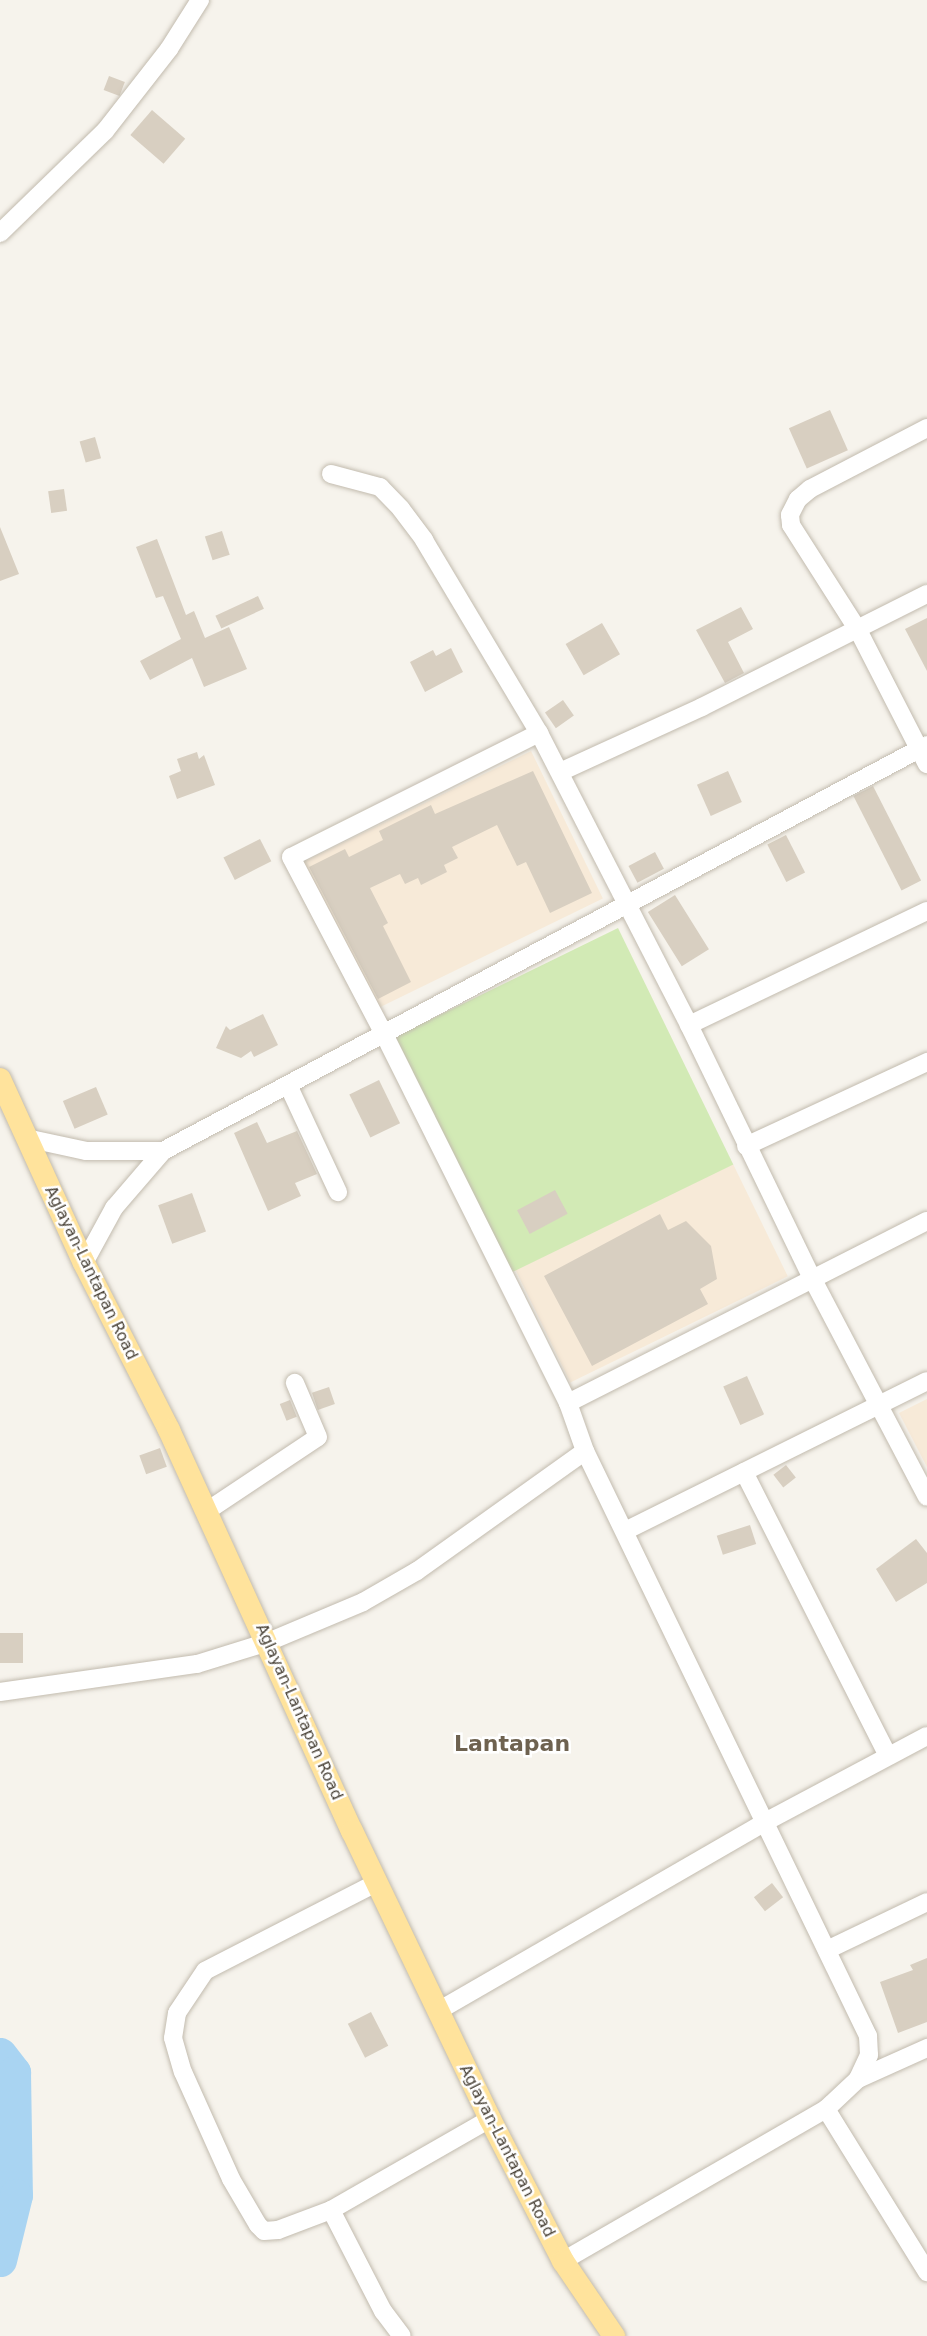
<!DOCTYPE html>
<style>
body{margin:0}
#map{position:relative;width:927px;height:2336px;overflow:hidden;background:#f6f3ec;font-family:"DejaVu Sans",sans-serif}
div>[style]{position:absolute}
.commercial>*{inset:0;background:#f7ead8;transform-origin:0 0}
.green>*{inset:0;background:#d2eab5;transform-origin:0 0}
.river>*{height:33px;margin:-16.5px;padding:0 16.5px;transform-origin:16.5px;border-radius:16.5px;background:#a9d4f2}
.building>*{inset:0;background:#d8cfc1;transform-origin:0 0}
.roads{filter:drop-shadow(0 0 2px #c2bbae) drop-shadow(0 0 2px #c2bbae)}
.minor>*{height:18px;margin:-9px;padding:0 9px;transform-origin:9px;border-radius:9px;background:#fff}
.major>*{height:22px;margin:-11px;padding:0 11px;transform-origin:11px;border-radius:11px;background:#ffe39c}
span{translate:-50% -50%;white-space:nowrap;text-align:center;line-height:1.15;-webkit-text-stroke:5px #fff;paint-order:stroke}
.street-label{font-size:16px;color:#4b4439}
.district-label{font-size:22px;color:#6e6250;font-weight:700}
</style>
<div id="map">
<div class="commercial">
<i style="left:531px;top:751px;width:164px;height:255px;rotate:64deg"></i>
<i style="left:733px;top:1164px;width:125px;height:242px;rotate:64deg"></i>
<i style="clip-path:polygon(927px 1399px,927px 1467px,899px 1413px)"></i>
</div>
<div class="green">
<i style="left:618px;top:928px;width:263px;height:248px;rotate:64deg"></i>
</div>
<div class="river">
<i style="left:0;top:2054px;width:23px;rotate:52deg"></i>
<i style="left:14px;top:2072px;width:123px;rotate:89.1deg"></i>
<i style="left:16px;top:2195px;width:67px;rotate:103.8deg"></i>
</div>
<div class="building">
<i style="left:109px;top:76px;width:17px;height:15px;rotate:21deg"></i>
<i style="left:152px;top:110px;width:44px;height:33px;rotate:41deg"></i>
<i style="left:830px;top:410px;width:44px;height:45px;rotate:66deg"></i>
<i style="left:95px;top:437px;width:22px;height:16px;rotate:74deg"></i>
<i style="left:64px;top:489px;width:22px;height:16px;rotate:82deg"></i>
<i style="clip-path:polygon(0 527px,19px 574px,0 581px)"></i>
<i style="left:222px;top:531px;width:25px;height:18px;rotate:72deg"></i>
<i style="clip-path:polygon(157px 539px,186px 615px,194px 611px,205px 638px,229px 627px,247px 669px,204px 687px,192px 658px,150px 680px,140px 661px,181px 639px,163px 596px,156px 598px,136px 547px)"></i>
<i style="left:258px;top:596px;width:14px;height:47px;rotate:65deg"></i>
<i style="clip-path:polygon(741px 607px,753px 629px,728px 642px,744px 673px,725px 683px,696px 630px)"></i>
<i style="clip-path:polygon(927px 618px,927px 671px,905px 629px)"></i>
<i style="left:602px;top:623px;width:36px;height:42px;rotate:60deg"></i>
<i style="clip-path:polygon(451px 648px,463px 672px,425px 692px,410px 662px,433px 650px,436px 656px)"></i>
<i style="left:563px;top:700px;width:19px;height:22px;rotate:55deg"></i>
<i style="clip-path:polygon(197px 752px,199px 759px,204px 755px,215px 785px,177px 799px,169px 776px,181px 771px,177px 759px)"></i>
<i style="clip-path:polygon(533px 771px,592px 893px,550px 913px,526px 862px,517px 866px,497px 825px,452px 847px,458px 858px,444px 865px,447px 872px,421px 885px,418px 878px,405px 884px,400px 874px,370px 888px,388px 923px,383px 926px,411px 982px,378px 999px,309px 867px,345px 849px,349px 857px,383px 840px,379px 831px,431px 805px,435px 814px)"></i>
<i style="left:728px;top:771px;width:34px;height:34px;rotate:66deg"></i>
<i style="left:873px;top:786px;width:106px;height:22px;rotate:63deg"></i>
<i style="left:786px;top:835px;width:42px;height:21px;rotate:63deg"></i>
<i style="left:260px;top:839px;width:25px;height:41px;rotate:63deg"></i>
<i style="left:655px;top:852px;width:19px;height:30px;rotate:62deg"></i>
<i style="left:675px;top:895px;width:64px;height:32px;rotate:58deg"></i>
<i style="clip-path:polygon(263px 1014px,278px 1045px,254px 1057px,251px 1051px,241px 1058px,216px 1048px,226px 1026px,230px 1030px)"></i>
<i style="left:379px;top:1080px;width:48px;height:33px;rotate:64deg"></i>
<i style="left:96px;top:1087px;width:30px;height:36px;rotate:67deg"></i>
<i style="clip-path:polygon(257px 1122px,267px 1143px,297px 1131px,317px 1174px,295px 1183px,301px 1196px,268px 1211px,234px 1133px)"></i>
<i style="left:555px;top:1190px;width:27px;height:43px;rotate:62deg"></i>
<i style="left:192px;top:1193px;width:41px;height:36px;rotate:70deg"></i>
<i style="clip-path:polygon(660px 1214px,668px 1230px,686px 1221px,711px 1246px,717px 1279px,700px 1289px,708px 1304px,592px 1366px,544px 1276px)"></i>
<i style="left:747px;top:1376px;width:42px;height:26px;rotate:66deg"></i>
<i style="left:329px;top:1387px;width:18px;height:18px;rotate:71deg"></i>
<i style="left:290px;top:1400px;width:18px;height:11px;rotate:68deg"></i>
<i style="left:160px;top:1448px;width:20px;height:22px;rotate:70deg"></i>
<i style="left:786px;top:1465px;width:16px;height:16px;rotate:52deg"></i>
<i style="left:750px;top:1525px;width:20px;height:35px;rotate:72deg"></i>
<i style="clip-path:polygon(916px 1539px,927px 1553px,927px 1583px,896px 1602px,876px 1569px)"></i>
<i style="left:0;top:1633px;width:23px;height:30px"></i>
<i style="left:772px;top:1883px;width:18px;height:23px;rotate:52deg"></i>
<i style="clip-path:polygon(927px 1958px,927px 2022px,898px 2033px,880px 1982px,913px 1970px,910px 1965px)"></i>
<i style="left:371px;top:2012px;width:38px;height:26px;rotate:63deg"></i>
</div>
<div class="roads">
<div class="minor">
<i style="left:0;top:233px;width:146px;rotate:-44.2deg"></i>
<i style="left:105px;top:131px;width:104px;rotate:-52deg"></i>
<i style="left:169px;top:49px;width:58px;rotate:-57.7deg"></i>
<i style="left:927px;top:428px;width:132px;rotate:152.5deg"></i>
<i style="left:810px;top:489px;width:16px;rotate:140deg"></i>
<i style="left:798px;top:499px;width:18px;rotate:117deg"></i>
<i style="left:790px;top:515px;width:10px;rotate:84deg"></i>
<i style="left:791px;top:525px;width:125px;rotate:57.5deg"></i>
<i style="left:858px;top:630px;width:151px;rotate:62.8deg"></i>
<i style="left:331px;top:474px;width:51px;rotate:14.9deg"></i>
<i style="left:380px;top:487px;width:30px;rotate:46deg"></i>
<i style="left:401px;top:509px;width:39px;rotate:53deg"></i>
<i style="left:424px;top:540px;width:225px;rotate:59.2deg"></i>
<i style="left:539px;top:733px;width:328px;rotate:62.8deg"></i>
<i style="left:689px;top:1025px;width:281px;rotate:64.1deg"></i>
<i style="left:812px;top:1278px;width:247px;rotate:62.3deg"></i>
<i style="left:539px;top:733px;width:277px;rotate:153.4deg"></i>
<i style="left:291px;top:857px;width:202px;rotate:62.3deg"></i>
<i style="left:385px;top:1036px;width:410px;rotate:63.5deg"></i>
<i style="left:568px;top:1403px;width:51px;rotate:70.5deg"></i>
<i style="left:585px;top:1451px;width:650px;rotate:64.18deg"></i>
<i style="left:868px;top:2036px;width:19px;rotate:87deg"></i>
<i style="left:869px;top:2055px;width:26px;rotate:115deg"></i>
<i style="left:858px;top:2079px;width:44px;rotate:136.8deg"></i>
<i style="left:826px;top:2109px;width:304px;rotate:150deg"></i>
<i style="left:560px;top:772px;width:156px;rotate:-24.6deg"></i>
<i style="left:702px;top:707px;width:252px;rotate:-26.7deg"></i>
<i style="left:689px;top:1025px;width:264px;rotate:-25.6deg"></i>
<i style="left:289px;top:1087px;width:116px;rotate:65deg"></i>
<i style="left:26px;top:1138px;width:61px;rotate:12.2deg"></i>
<i style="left:86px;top:1151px;width:77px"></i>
<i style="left:746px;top:1146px;width:200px;rotate:-24.9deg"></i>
<i style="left:84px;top:1263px;width:63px;rotate:-61.4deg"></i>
<i style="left:114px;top:1208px;width:75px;rotate:-49.3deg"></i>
<i style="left:163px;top:1151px;width:865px;rotate:-27.99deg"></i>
<i style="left:568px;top:1403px;width:402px;rotate:-26.9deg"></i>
<i style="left:744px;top:1472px;width:318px;rotate:63.1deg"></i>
<i style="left:207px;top:1511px;width:133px;rotate:-33.7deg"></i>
<i style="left:318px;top:1437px;width:59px;rotate:-113.1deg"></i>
<i style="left:625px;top:1531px;width:337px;rotate:-26.4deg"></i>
<i style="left:0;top:1692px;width:199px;rotate:-8.1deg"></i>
<i style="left:197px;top:1664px;width:74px;rotate:-17.2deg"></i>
<i style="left:268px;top:1642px;width:103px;rotate:-22.8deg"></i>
<i style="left:363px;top:1602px;width:62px;rotate:-29.9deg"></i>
<i style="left:417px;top:1571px;width:206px;rotate:-35.5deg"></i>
<i style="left:376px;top:1883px;width:192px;rotate:152.8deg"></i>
<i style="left:205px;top:1971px;width:50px;rotate:123.7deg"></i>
<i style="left:177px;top:2013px;width:25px;rotate:99deg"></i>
<i style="left:173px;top:2038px;width:35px;rotate:74deg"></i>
<i style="left:183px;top:2072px;width:117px;rotate:65.8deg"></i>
<i style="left:231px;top:2179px;width:53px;rotate:59.6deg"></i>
<i style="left:258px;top:2225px;width:8px;rotate:45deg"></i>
<i style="left:264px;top:2231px;width:14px;rotate:-4deg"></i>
<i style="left:278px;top:2230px;width:57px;rotate:-20.7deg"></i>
<i style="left:331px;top:2210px;width:183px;rotate:-29.8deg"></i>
<i style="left:827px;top:1950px;width:111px;rotate:-25.6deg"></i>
<i style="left:438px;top:2011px;width:380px;rotate:-30deg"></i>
<i style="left:767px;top:1821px;width:181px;rotate:-28deg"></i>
<i style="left:858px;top:2079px;width:76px;rotate:-24.2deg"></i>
<i style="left:826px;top:2109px;width:192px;rotate:58.2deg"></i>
<i style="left:331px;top:2210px;width:114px;rotate:62.8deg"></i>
<i style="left:383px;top:2311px;width:31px;rotate:53deg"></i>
</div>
<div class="major">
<i style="left:0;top:1079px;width:202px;rotate:65.5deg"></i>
<i style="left:84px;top:1263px;width:187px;rotate:63deg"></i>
<i style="left:169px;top:1430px;width:441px;rotate:65.5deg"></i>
<i style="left:352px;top:1831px;width:319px;rotate:64.4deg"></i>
<i style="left:490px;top:2119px;width:160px;rotate:62.8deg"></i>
<i style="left:563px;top:2261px;width:91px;rotate:55.8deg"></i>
</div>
</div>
<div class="street-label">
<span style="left:91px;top:1273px;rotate:64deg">Aglayan-Lantapan Road</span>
<span style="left:299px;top:1712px;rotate:66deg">Aglayan-Lantapan Road</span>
<span style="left:507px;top:2151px;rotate:63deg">Aglayan-Lantapan Road</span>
</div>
<div class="district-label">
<span style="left:512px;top:1744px">Lantapan</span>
</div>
</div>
